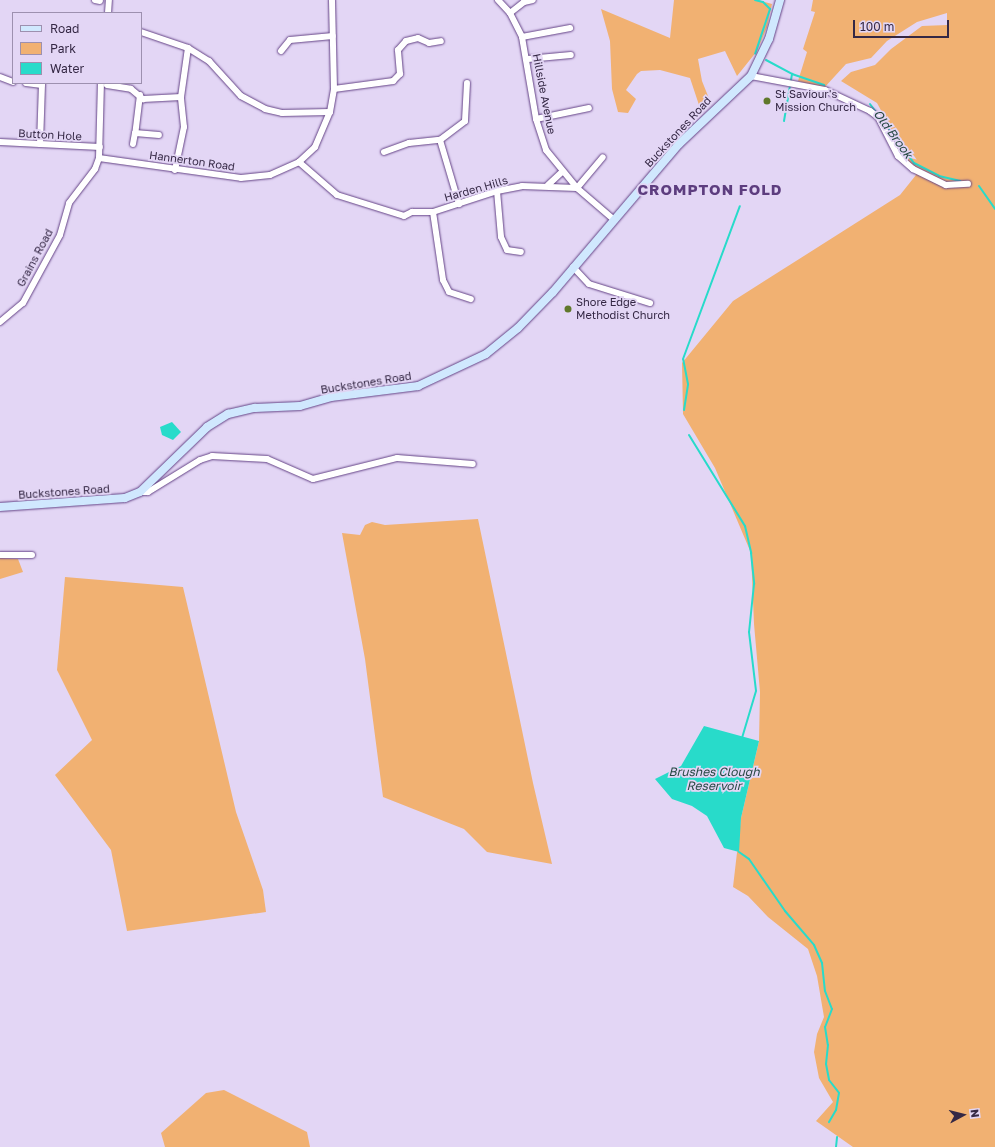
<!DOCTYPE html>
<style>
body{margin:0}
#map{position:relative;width:995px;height:1147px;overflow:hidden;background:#e3d6f5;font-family:"Golos Text",sans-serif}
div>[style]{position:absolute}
.green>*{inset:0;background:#f1b172}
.water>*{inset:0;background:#28dbca}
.stream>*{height:2px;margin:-1px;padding:0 1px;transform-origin:1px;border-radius:1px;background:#28dbca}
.roads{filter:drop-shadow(0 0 1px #644386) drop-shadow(0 0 1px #644386)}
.minor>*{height:6px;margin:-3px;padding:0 3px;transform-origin:3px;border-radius:3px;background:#fff}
.major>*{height:8px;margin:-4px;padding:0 4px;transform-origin:4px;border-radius:4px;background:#d0e8fe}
.dots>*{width:11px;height:11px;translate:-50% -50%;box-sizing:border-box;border:2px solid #e3d6f5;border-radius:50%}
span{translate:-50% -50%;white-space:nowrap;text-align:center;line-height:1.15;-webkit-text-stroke:3.5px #e3d6f5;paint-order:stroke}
.street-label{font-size:11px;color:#352845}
.poi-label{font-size:11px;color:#352845}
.left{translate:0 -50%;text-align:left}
.water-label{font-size:12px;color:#274944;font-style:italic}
.district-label{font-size:15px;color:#5d3d7f;font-weight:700;letter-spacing:1px}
.legend{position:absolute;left:12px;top:12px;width:130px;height:72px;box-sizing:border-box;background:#e3d6f5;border:1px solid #9d90af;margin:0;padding:5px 7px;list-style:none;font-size:12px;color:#352845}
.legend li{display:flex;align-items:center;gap:8px;height:20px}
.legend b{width:20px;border:1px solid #9d90af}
.north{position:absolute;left:943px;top:1095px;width:40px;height:40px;-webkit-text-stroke:3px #e3d6f5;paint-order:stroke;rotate:83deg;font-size:11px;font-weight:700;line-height:16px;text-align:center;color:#352845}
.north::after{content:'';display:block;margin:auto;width:14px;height:18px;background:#352845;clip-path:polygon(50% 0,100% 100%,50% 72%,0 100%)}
.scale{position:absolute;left:853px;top:20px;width:96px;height:18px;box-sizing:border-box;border:2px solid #352845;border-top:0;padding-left:5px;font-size:12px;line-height:14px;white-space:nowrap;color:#352845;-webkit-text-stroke:3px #e3d6f5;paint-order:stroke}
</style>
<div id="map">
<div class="green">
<i style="clip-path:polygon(674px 0,758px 0,772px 4px,767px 27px,757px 51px,737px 76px,725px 51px,698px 59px,702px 81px,710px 101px,701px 111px,690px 78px,660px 70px,641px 71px,637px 74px,626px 90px,636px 99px,628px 113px,618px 112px,612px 89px,610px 41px,601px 9px,670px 38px)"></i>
<i style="clip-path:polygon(813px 0,995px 0,995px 1147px,853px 1147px,816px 1121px,833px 1102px,819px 1078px,814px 1052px,817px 1034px,824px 1017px,817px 976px,808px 949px,768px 917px,748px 896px,733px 887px,741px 818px,759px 741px,760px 692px,754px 624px,751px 553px,715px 468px,683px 414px,682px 363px,733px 301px,900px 195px,916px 175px,877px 103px,841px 81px,851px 72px,875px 65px,891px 49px,922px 26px,947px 25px,947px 13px,917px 22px,887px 41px,871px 58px,846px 64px,824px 88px,798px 81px,807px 52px,803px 49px,815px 12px,811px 11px)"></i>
<i style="clip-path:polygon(478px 519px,533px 783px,552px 864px,487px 852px,464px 829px,383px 797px,365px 659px,342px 533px,360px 535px,365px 525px,372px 522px,385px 525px)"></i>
<i style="clip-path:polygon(0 558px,18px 559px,23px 572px,0 579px)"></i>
<i style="clip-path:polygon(65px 577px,183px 587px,236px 812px,263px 890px,266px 912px,127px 931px,111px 850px,55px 775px,92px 740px,57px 670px)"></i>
<i style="clip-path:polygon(224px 1090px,307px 1132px,310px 1147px,165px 1147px,161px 1133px,206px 1093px)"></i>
</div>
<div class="water">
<i style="clip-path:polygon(172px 422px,181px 432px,173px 440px,162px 435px,160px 427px)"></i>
<i style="clip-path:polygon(704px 726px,759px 741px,741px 818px,739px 852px,724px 848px,707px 816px,692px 806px,672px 799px,655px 779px,681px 766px)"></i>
</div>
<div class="stream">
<i style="left:755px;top:0;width:8px;rotate:14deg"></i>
<i style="left:763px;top:2px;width:10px;rotate:45deg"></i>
<i style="left:770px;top:9px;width:47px;rotate:108.4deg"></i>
<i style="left:766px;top:60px;width:30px;rotate:28deg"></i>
<i style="left:792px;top:74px;width:34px;rotate:19deg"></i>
<i style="left:870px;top:104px;width:74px;rotate:53.3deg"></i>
<i style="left:914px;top:163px;width:28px;rotate:27deg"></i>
<i style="left:939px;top:176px;width:22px;rotate:13deg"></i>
<i style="left:784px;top:121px;width:48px;rotate:-80.3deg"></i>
<i style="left:979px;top:186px;width:28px;rotate:55deg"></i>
<i style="left:684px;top:410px;width:26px;rotate:-81deg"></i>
<i style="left:688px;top:384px;width:25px;rotate:-101deg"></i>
<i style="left:683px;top:359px;width:163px;rotate:-69.6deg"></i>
<i style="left:689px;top:435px;width:107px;rotate:58.4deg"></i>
<i style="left:745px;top:526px;width:28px;rotate:77deg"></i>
<i style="left:751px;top:553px;width:31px;rotate:84deg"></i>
<i style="left:754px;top:584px;width:48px;rotate:95.9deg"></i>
<i style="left:749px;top:632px;width:59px;rotate:83.2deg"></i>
<i style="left:756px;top:691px;width:49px;rotate:106.6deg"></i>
<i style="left:739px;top:852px;width:12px;rotate:35deg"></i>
<i style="left:749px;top:859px;width:63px;rotate:55.3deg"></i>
<i style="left:785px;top:911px;width:45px;rotate:49.5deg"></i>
<i style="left:814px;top:945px;width:20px;rotate:66deg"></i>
<i style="left:822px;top:963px;width:28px;rotate:84deg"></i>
<i style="left:825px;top:991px;width:19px;rotate:69deg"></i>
<i style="left:832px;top:1009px;width:19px;rotate:111deg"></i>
<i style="left:825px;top:1027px;width:18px;rotate:81deg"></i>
<i style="left:828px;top:1045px;width:19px;rotate:96deg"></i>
<i style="left:826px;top:1064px;width:16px;rotate:79deg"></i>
<i style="left:829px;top:1080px;width:16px;rotate:52deg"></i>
<i style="left:839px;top:1093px;width:17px;rotate:100deg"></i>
<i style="left:836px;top:1110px;width:14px;rotate:120deg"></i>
<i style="left:836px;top:1147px;width:10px;rotate:-84deg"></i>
</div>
<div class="roads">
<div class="minor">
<i style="left:95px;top:0;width:5px;rotate:11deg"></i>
<i style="left:498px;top:0;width:18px;rotate:47deg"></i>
<i style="left:510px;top:13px;width:27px;rotate:63deg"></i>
<i style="left:522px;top:37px;width:83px;rotate:80.3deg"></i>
<i style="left:536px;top:119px;width:33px;rotate:72deg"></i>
<i style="left:546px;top:150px;width:49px;rotate:50.8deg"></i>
<i style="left:577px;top:188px;width:48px;rotate:40.7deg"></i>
<i style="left:108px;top:13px;width:13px;rotate:-86deg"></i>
<i style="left:510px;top:13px;width:18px;rotate:-38deg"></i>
<i style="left:524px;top:2px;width:9px;rotate:-13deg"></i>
<i style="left:141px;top:32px;width:50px;rotate:18.8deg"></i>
<i style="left:188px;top:48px;width:25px;rotate:32deg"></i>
<i style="left:209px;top:61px;width:47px;rotate:47.6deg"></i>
<i style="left:241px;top:96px;width:27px;rotate:28deg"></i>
<i style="left:265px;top:109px;width:17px;rotate:13deg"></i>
<i style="left:282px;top:113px;width:48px;rotate:-1.2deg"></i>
<i style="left:522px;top:37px;width:49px;rotate:-10.6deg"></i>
<i style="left:281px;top:51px;width:14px;rotate:-51deg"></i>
<i style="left:290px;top:40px;width:43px;rotate:-5.3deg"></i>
<i style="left:528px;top:59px;width:43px;rotate:-5.3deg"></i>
<i style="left:751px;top:76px;width:75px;rotate:10.7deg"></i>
<i style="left:825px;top:90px;width:50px;rotate:25deg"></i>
<i style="left:870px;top:111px;width:10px;rotate:37deg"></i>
<i style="left:878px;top:117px;width:44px;rotate:62.9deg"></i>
<i style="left:898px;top:156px;width:20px;rotate:41deg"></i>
<i style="left:913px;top:169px;width:37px;rotate:26deg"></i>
<i style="left:946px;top:185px;width:22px;rotate:-3deg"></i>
<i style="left:0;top:77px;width:14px;rotate:21deg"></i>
<i style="left:26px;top:83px;width:16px;rotate:7deg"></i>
<i style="left:107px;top:85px;width:24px;rotate:9deg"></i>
<i style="left:131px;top:89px;width:16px;rotate:40deg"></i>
<i style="left:143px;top:99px;width:38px;rotate:-3deg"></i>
<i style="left:334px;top:89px;width:60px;rotate:-7.7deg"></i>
<i style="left:393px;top:81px;width:10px;rotate:-45deg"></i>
<i style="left:400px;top:74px;width:24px;rotate:-95deg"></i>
<i style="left:398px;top:50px;width:12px;rotate:-48deg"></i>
<i style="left:406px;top:41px;width:12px;rotate:-14deg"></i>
<i style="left:418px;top:38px;width:12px;rotate:24deg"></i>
<i style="left:429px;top:43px;width:12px;rotate:-9deg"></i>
<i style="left:140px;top:95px;width:38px;rotate:97deg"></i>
<i style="left:135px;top:133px;width:24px;rotate:5deg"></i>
<i style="left:536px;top:119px;width:54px;rotate:-11.7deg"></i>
<i style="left:440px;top:140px;width:67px;rotate:73.5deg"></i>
<i style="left:0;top:142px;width:100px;rotate:2.9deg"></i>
<i style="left:40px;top:144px;width:61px;rotate:-88.1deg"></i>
<i style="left:133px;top:144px;width:11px;rotate:-80deg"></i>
<i style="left:384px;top:152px;width:27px;rotate:-20deg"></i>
<i style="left:409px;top:143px;width:31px;rotate:-6deg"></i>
<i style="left:440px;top:140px;width:31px;rotate:-37deg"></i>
<i style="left:465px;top:121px;width:38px;rotate:-87deg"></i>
<i style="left:99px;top:158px;width:143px;rotate:8deg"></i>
<i style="left:241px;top:178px;width:29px;rotate:-6deg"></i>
<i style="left:270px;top:175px;width:32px;rotate:-24deg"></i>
<i style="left:299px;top:162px;width:22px;rotate:-43deg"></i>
<i style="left:315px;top:147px;width:38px;rotate:-67deg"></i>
<i style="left:330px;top:112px;width:23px;rotate:-80deg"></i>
<i style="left:334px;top:89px;width:89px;rotate:-91.3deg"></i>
<i style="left:299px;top:162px;width:50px;rotate:41deg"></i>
<i style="left:337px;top:195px;width:70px;rotate:17.4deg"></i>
<i style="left:404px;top:216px;width:9px;rotate:-27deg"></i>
<i style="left:412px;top:212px;width:21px"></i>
<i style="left:433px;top:212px;width:67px;rotate:-18.2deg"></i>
<i style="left:497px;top:191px;width:25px;rotate:-11deg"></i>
<i style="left:522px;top:186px;width:55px;rotate:2.1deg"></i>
<i style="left:577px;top:188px;width:40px;rotate:-50deg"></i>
<i style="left:175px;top:170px;width:44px;rotate:-78.2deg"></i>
<i style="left:184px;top:127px;width:30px;rotate:-96deg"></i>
<i style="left:181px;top:97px;width:49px;rotate:-81.9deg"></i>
<i style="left:548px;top:185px;width:19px;rotate:-43deg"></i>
<i style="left:497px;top:191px;width:46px;rotate:85deg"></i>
<i style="left:501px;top:237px;width:14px;rotate:65deg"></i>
<i style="left:507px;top:250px;width:14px;rotate:8deg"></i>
<i style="left:433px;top:212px;width:69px;rotate:81.6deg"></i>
<i style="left:443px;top:280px;width:13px;rotate:63deg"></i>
<i style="left:449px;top:292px;width:23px;rotate:18deg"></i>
<i style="left:573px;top:267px;width:23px;rotate:47deg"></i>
<i style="left:589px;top:284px;width:64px;rotate:17.3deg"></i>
<i style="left:0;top:322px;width:30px;rotate:-40deg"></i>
<i style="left:23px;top:303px;width:77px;rotate:-61.4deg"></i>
<i style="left:60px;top:235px;width:33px;rotate:-74deg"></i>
<i style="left:69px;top:203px;width:43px;rotate:-52.6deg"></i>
<i style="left:95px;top:169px;width:12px;rotate:-70deg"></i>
<i style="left:99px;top:158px;width:75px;rotate:-88.5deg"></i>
<i style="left:140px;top:492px;width:8px"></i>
<i style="left:148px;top:492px;width:61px;rotate:-31.6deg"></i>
<i style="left:200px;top:460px;width:13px;rotate:-18deg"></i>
<i style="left:212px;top:456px;width:55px;rotate:3.1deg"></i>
<i style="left:267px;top:459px;width:50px;rotate:23.5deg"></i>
<i style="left:313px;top:479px;width:87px;rotate:-14deg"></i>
<i style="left:397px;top:458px;width:76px;rotate:4.5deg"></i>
<i style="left:0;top:555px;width:32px"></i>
</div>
<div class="major">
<i style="left:0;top:507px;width:125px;rotate:-4.1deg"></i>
<i style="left:125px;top:498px;width:16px;rotate:-22deg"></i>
<i style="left:140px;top:492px;width:93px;rotate:-44.1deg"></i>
<i style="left:207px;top:427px;width:25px;rotate:-32deg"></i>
<i style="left:228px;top:414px;width:28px;rotate:-13deg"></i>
<i style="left:255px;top:408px;width:45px;rotate:-2.5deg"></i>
<i style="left:300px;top:406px;width:32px;rotate:-16deg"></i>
<i style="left:331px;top:397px;width:88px;rotate:-7.2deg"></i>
<i style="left:418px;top:386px;width:75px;rotate:-25.2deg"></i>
<i style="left:486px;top:354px;width:41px;rotate:-39.1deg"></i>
<i style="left:518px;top:328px;width:50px;rotate:-45.8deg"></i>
<i style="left:553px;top:292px;width:194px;rotate:-49.6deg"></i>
<i style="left:679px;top:144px;width:99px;rotate:-43.4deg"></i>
<i style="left:751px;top:76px;width:41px;rotate:-64.1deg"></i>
<i style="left:769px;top:39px;width:41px;rotate:-74.2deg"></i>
</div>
</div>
<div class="dots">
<i style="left:767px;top:101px;background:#60782b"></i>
<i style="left:568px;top:309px;background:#60782b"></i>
</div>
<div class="street-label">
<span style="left:544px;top:94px;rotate:79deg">Hillside Avenue</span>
<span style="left:678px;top:132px;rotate:-47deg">Buckstones Road</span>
<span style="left:50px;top:135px;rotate:3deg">Button Hole</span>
<span style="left:192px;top:161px;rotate:8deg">Hannerton Road</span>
<span style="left:476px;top:189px;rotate:-16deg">Harden Hills</span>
<span style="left:35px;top:258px;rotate:-62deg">Grains Road</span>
<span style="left:366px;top:383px;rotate:-9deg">Buckstones Road</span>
<span style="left:64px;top:492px;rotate:-4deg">Buckstones Road</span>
</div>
<div class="poi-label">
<span class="left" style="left:775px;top:101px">St Saviour's<br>Mission Church</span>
<span class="left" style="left:576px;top:309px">Shore Edge<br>Methodist Church</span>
</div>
<div class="water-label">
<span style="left:893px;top:134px;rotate:54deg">Old Brook</span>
<span style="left:714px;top:779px">Brushes Clough<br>Reservoir</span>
</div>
<div class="district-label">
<span style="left:710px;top:190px">CROMPTON FOLD</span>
</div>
<ul class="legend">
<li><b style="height:5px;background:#d0e8fe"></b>Road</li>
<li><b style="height:11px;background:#f1b172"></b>Park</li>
<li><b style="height:11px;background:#28dbca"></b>Water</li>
</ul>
<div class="north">N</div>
<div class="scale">100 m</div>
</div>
